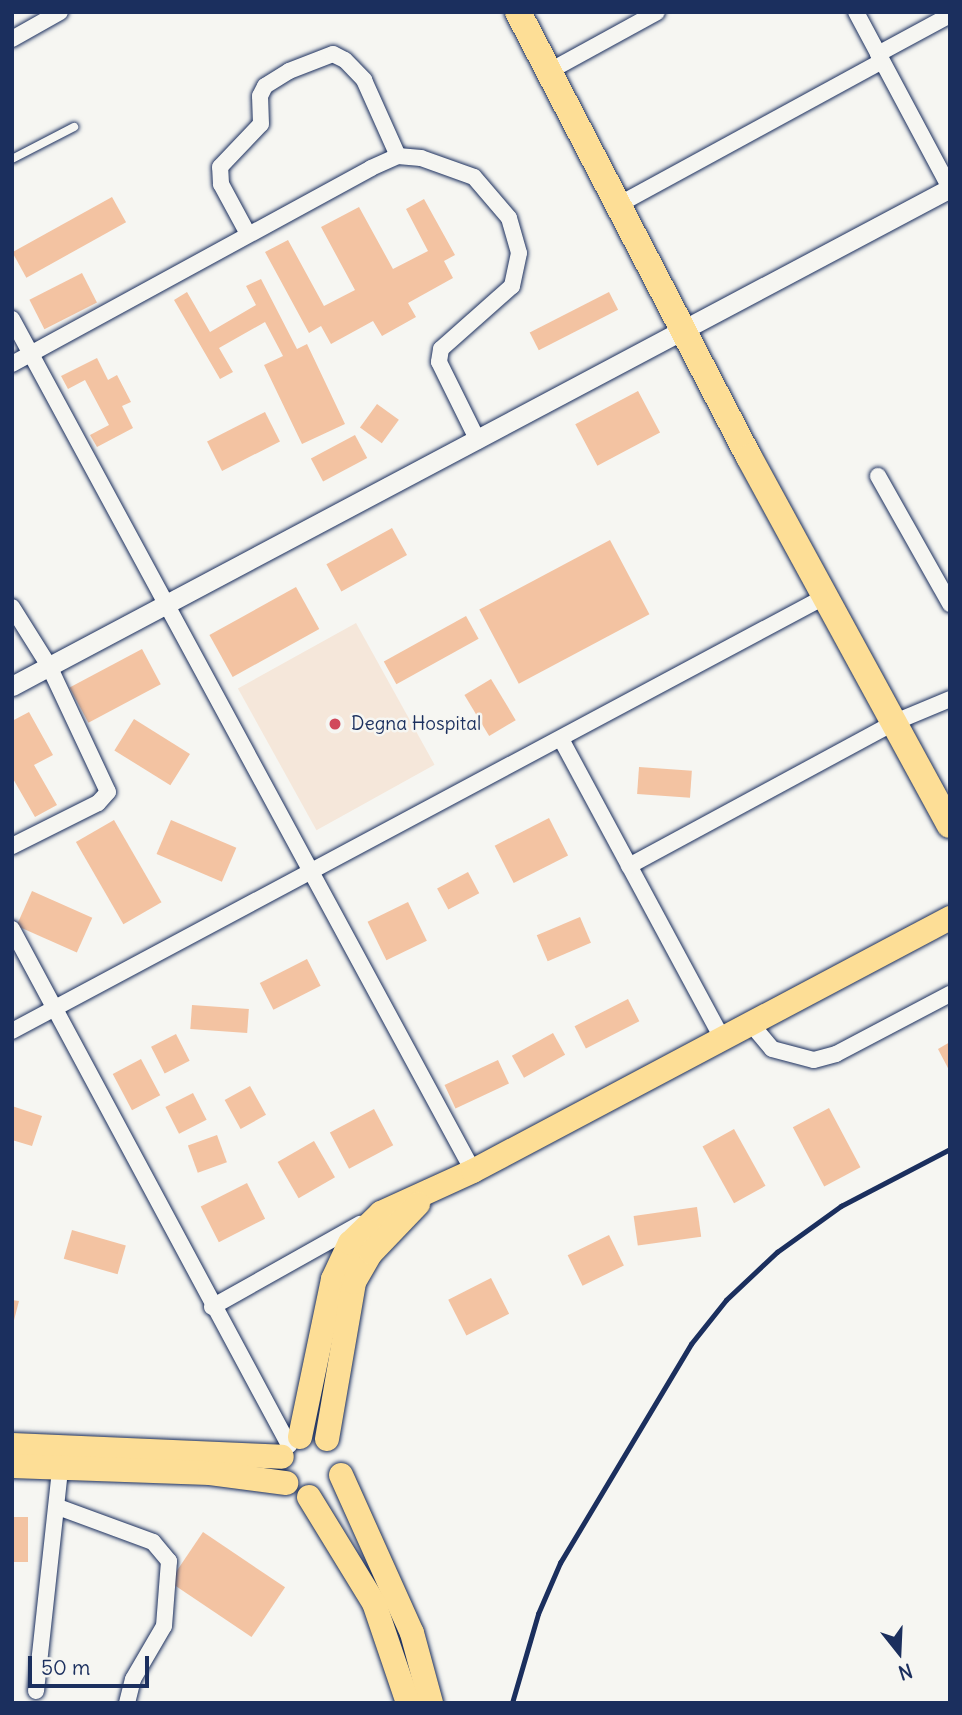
<!DOCTYPE html>
<style>
body{margin:0}
#map{position:relative;width:962px;height:1715px;overflow:hidden;background:#f6f6f2;font-family:Delius,sans-serif}
div>[style]{position:absolute}
.built>*{inset:0;background:#f5e7da;transform-origin:0 0}
.building>*{inset:0;background:#f3c3a2;transform-origin:0 0}
.roads{filter:drop-shadow(0 0 2px #1b2f5e) drop-shadow(0 0 2px #1b2f5e)}
.service>*{height:8px;margin:-4px;padding:0 4px;transform-origin:4px;border-radius:4px;background:#f6f6f2}
.minor>*{height:16px;margin:-8px;padding:0 8px;transform-origin:8px;border-radius:8px;background:#f6f6f2}
.tertiary>*{height:19px;margin:-9.5px;padding:0 9.5px;transform-origin:9.5px;border-radius:9.5px;background:#f6f6f2}
.primary>*{height:24px;margin:-12px;padding:0 12px;transform-origin:12px;border-radius:12px;background:#fdde96}
.trunk>*{height:26px;margin:-13px;padding:0 13px;transform-origin:13px;border-radius:13px;background:#fdde96}
.rail>*{height:4.5px;margin:-2.25px;padding:0 2.25px;transform-origin:2.25px;border-radius:2.25px;background:#1b2f5e}
.dots>*{width:19px;height:19px;translate:-50% -50%;box-sizing:border-box;border:4px solid #f6f6f2;border-radius:50%}
span{translate:-50% -50%;white-space:nowrap;text-align:center;line-height:1.15;-webkit-text-stroke:5px #f6f6f2;paint-order:stroke}
.poi-label{font-size:19px;color:#1b2f5e}
.left{translate:0 -50%;text-align:left}
.frame{position:absolute;inset:0;border:14px solid #1b2f5e;pointer-events:none}
.north{position:absolute;left:864px;top:1617px;width:70px;height:70px;-webkit-text-stroke:5px #f6f6f2;paint-order:stroke;rotate:162deg;font-size:19px;font-weight:700;line-height:28px;text-align:center;color:#1b2f5e}
.north::after{content:'';display:block;margin:auto;width:24px;height:32px;background:#1b2f5e;clip-path:polygon(50% 0,100% 100%,50% 72%,0 100%)}
.scale{position:absolute;left:28px;top:1656px;width:121px;height:32px;box-sizing:border-box;border:4px solid #1b2f5e;border-top:0;padding-left:9px;font-size:21px;line-height:24px;white-space:nowrap;color:#1b2f5e;-webkit-text-stroke:5px #f6f6f2;paint-order:stroke}
</style>
<div id="map">
<div class="built">
<i style="left:356px;top:623px;width:162px;height:135px;rotate:61deg"></i>
</div>
<div class="building">
<i style="left:112px;top:197px;width:29px;height:114px;rotate:61deg"></i>
<i style="clip-path:polygon(424px 199px,455px 255px,444px 261px,453px 278px,408px 303px,416px 317px,382px 336px,373px 321px,331px 344px,321px 326px,309px 333px,265px 252px,288px 240px,324px 306px,355px 290px,321px 227px,359px 207px,393px 269px,428px 251px,406px 209px)"></i>
<i style="left:82px;top:273px;width:33px;height:59px;rotate:63deg"></i>
<i style="clip-path:polygon(261px 279px,297px 349px,307px 344px,345px 424px,302px 444px,264px 365px,283px 356px,265px 322px,219px 348px,233px 372px,220px 379px,174px 300px,187px 292px,210px 332px,256px 305px,246px 286px)"></i>
<i style="left:609px;top:292px;width:20px;height:89px;rotate:63deg"></i>
<i style="clip-path:polygon(97px 358px,108px 380px,117px 375px,131px 402px,122px 406px,133px 428px,97px 447px,90px 435px,109px 425px,85px 380px,68px 389px,61px 376px)"></i>
<i style="left:638px;top:391px;width:47px;height:71px;rotate:62deg"></i>
<i style="left:377px;top:404px;width:27px;height:29px;rotate:36deg"></i>
<i style="left:265px;top:412px;width:33px;height:65px;rotate:63deg"></i>
<i style="left:355px;top:435px;width:26px;height:50px;rotate:62deg"></i>
<i style="left:392px;top:528px;width:31px;height:75px;rotate:61deg"></i>
<i style="left:610px;top:540px;width:84px;height:148px;rotate:62deg"></i>
<i style="left:296px;top:587px;width:48px;height:99px;rotate:61deg"></i>
<i style="left:466px;top:616px;width:26px;height:94px;rotate:61deg"></i>
<i style="left:142px;top:649px;width:40px;height:82px;rotate:62deg"></i>
<i style="left:491px;top:679px;width:48px;height:31px;rotate:59deg"></i>
<i style="clip-path:polygon(29px 712px,53px 755px,34px 765px,57px 805px,35px 817px,12px 777px,12px 721px)"></i>
<i style="left:134px;top:719px;width:66px;height:37px;rotate:32deg"></i>
<i style="left:639px;top:767px;width:53px;height:27px;rotate:4deg"></i>
<i style="left:549px;top:818px;width:42px;height:61px;rotate:63deg"></i>
<i style="left:114px;top:820px;width:95px;height:44px;rotate:60deg"></i>
<i style="left:171px;top:820px;width:71px;height:37px;rotate:23deg"></i>
<i style="left:468px;top:872px;width:24px;height:35px;rotate:62deg"></i>
<i style="left:32px;top:891px;width:66px;height:38px;rotate:24deg"></i>
<i style="left:408px;top:902px;width:43px;height:45px;rotate:64deg"></i>
<i style="left:580px;top:917px;width:28px;height:47px;rotate:67deg"></i>
<i style="left:307px;top:959px;width:30px;height:53px;rotate:63deg"></i>
<i style="left:628px;top:999px;width:25px;height:60px;rotate:63deg"></i>
<i style="left:192px;top:1005px;width:57px;height:24px;rotate:4deg"></i>
<i style="left:553px;top:1033px;width:25px;height:47px;rotate:61deg"></i>
<i style="left:176px;top:1034px;width:30px;height:28px;rotate:63deg"></i>
<i style="clip-path:polygon(950px 1042px,950px 1072px,938px 1049px)"></i>
<i style="left:141px;top:1059px;width:41px;height:32px;rotate:62deg"></i>
<i style="left:498px;top:1060px;width:26px;height:59px;rotate:65deg"></i>
<i style="left:250px;top:1086px;width:33px;height:29px;rotate:61deg"></i>
<i style="left:193px;top:1093px;width:30px;height:31px;rotate:63deg"></i>
<i style="clip-path:polygon(12px 1106px,42px 1116px,32px 1146px,12px 1140px)"></i>
<i style="left:829px;top:1108px;width:67px;height:41px;rotate:62deg"></i>
<i style="left:374px;top:1109px;width:41px;height:50px;rotate:62deg"></i>
<i style="left:734px;top:1129px;width:65px;height:36px;rotate:61deg"></i>
<i style="left:217px;top:1135px;width:29px;height:31px;rotate:70deg"></i>
<i style="left:314px;top:1141px;width:42px;height:42px;rotate:60deg"></i>
<i style="left:247px;top:1183px;width:40px;height:52px;rotate:63deg"></i>
<i style="left:697px;top:1207px;width:30px;height:64px;rotate:82deg"></i>
<i style="left:72px;top:1230px;width:56px;height:30px;rotate:16deg"></i>
<i style="left:609px;top:1235px;width:34px;height:46px;rotate:64deg"></i>
<i style="left:491px;top:1278px;width:40px;height:48px;rotate:63deg"></i>
<i style="clip-path:polygon(12px 1300px,19px 1301px,13px 1324px,12px 1324px)"></i>
<i style="left:12px;top:1517px;width:16px;height:45px"></i>
<i style="left:203px;top:1532px;width:99px;height:60px;rotate:34deg"></i>
</div>
<div class="roads">
<div class="service">
<i style="left:12px;top:159px;width:70px;rotate:-27.3deg"></i>
</div>
<div class="minor">
<i style="left:856px;top:12px;width:200px;rotate:61.9deg"></i>
<i style="left:12px;top:39px;width:55px;rotate:-29.4deg"></i>
<i style="left:878px;top:54px;width:82px;rotate:-28.4deg"></i>
<i style="left:548px;top:72px;width:124px;rotate:-28.8deg"></i>
<i style="left:620px;top:204px;width:298px;rotate:-28.6deg"></i>
<i style="left:248px;top:234px;width:57px;rotate:-118.4deg"></i>
<i style="left:221px;top:184px;width:17px;rotate:-93deg"></i>
<i style="left:220px;top:167px;width:59px;rotate:-46.4deg"></i>
<i style="left:261px;top:124px;width:28px;rotate:-92deg"></i>
<i style="left:260px;top:96px;width:11px;rotate:-63deg"></i>
<i style="left:265px;top:86px;width:28px;rotate:-32deg"></i>
<i style="left:289px;top:71px;width:47px;rotate:-21.1deg"></i>
<i style="left:333px;top:54px;width:13px;rotate:27deg"></i>
<i style="left:345px;top:60px;width:28px;rotate:46deg"></i>
<i style="left:364px;top:80px;width:83px;rotate:65.9deg"></i>
<i style="left:12px;top:319px;width:969px;rotate:61.58deg"></i>
<i style="left:12px;top:364px;width:409px;rotate:-28.6deg"></i>
<i style="left:371px;top:168px;width:30px;rotate:-24deg"></i>
<i style="left:398px;top:156px;width:23px;rotate:5deg"></i>
<i style="left:421px;top:158px;width:56px;rotate:19.7deg"></i>
<i style="left:474px;top:177px;width:54px;rotate:49.5deg"></i>
<i style="left:509px;top:218px;width:36px;rotate:74deg"></i>
<i style="left:519px;top:253px;width:34px;rotate:102deg"></i>
<i style="left:512px;top:286px;width:95px;rotate:138.4deg"></i>
<i style="left:441px;top:349px;width:13px;rotate:99deg"></i>
<i style="left:439px;top:362px;width:88px;rotate:63.7deg"></i>
<i style="left:878px;top:476px;width:147px;rotate:60.6deg"></i>
<i style="left:12px;top:607px;width:70px;rotate:57.9deg"></i>
<i style="left:49px;top:666px;width:139px;rotate:64.9deg"></i>
<i style="left:108px;top:792px;width:15px;rotate:132deg"></i>
<i style="left:98px;top:803px;width:96px;rotate:153.4deg"></i>
<i style="left:561px;top:739px;width:342px;rotate:61.7deg"></i>
<i style="left:629px;top:866px;width:302px;rotate:-28.4deg"></i>
<i style="left:895px;top:722px;width:60px;rotate:-22.7deg"></i>
<i style="left:12px;top:929px;width:586px;rotate:61.77deg"></i>
<i style="left:752px;top:1025px;width:31px;rotate:50deg"></i>
<i style="left:772px;top:1049px;width:43px;rotate:14.7deg"></i>
<i style="left:814px;top:1060px;width:23px;rotate:-15deg"></i>
<i style="left:836px;top:1054px;width:129px;rotate:-27.8deg"></i>
<i style="left:12px;top:1031px;width:923px;rotate:-28.12deg"></i>
<i style="left:212px;top:1307px;width:170px;rotate:-29.3deg"></i>
<i style="left:58px;top:1507px;width:101px;rotate:20.2deg"></i>
<i style="left:153px;top:1542px;width:25px;rotate:50deg"></i>
<i style="left:169px;top:1561px;width:65px;rotate:94.4deg"></i>
<i style="left:164px;top:1626px;width:61px;rotate:120.3deg"></i>
<i style="left:133px;top:1679px;width:25px;rotate:104deg"></i>
<i style="left:36px;top:1691px;width:232px;rotate:-83.8deg"></i>
</div>
<div class="tertiary">
<i style="left:12px;top:686px;width:1062px;rotate:-27.96deg"></i>
</div>
<div class="primary">
<i style="left:300px;top:1437px;width:161px;rotate:-78.2deg"></i>
<i style="left:333px;top:1279px;width:40px;rotate:-65deg"></i>
<i style="left:350px;top:1243px;width:43px;rotate:-44.1deg"></i>
<i style="left:381px;top:1213px;width:101px;rotate:-24.5deg"></i>
<i style="left:473px;top:1171px;width:540px;rotate:-27.94deg"></i>
<i style="left:327px;top:1439px;width:159px;rotate:-80.2deg"></i>
<i style="left:354px;top:1282px;width:34px;rotate:-60deg"></i>
<i style="left:371px;top:1253px;width:68px;rotate:-46.2deg"></i>
<i style="left:12px;top:1445px;width:270px;rotate:2.5deg"></i>
<i style="left:12px;top:1466px;width:198px;rotate:2deg"></i>
<i style="left:210px;top:1473px;width:77px;rotate:7.5deg"></i>
<i style="left:341px;top:1475px;width:173px;rotate:65.8deg"></i>
<i style="left:412px;top:1633px;width:73px;rotate:74.8deg"></i>
<i style="left:309px;top:1497px;width:124px;rotate:58.5deg"></i>
<i style="left:374px;top:1603px;width:106px;rotate:71.2deg"></i>
</div>
<div class="trunk">
<i style="left:518px;top:12px;width:501px;rotate:62.57deg"></i>
<i style="left:749px;top:457px;width:419px;rotate:61.4deg"></i>
</div>
</div>
<div class="rail">
<i style="left:512px;top:1703px;width:93px;rotate:-73.7deg"></i>
<i style="left:538px;top:1614px;width:56px;rotate:-66.7deg"></i>
<i style="left:560px;top:1563px;width:255px;rotate:-59.1deg"></i>
<i style="left:691px;top:1344px;width:56px;rotate:-51.5deg"></i>
<i style="left:726px;top:1300px;width:70px;rotate:-43.3deg"></i>
<i style="left:777px;top:1252px;width:79px;rotate:-35.7deg"></i>
<i style="left:841px;top:1206px;width:123px;rotate:-27.6deg"></i>
</div>
<div class="dots">
<i style="left:335px;top:724px;background:#d1495b"></i>
</div>
<div class="poi-label">
<span class="left" style="left:351px;top:724px">Degna Hospital</span>
</div>
<div class="frame"></div>
<div class="north">N</div>
<div class="scale">50 m</div>
</div>
